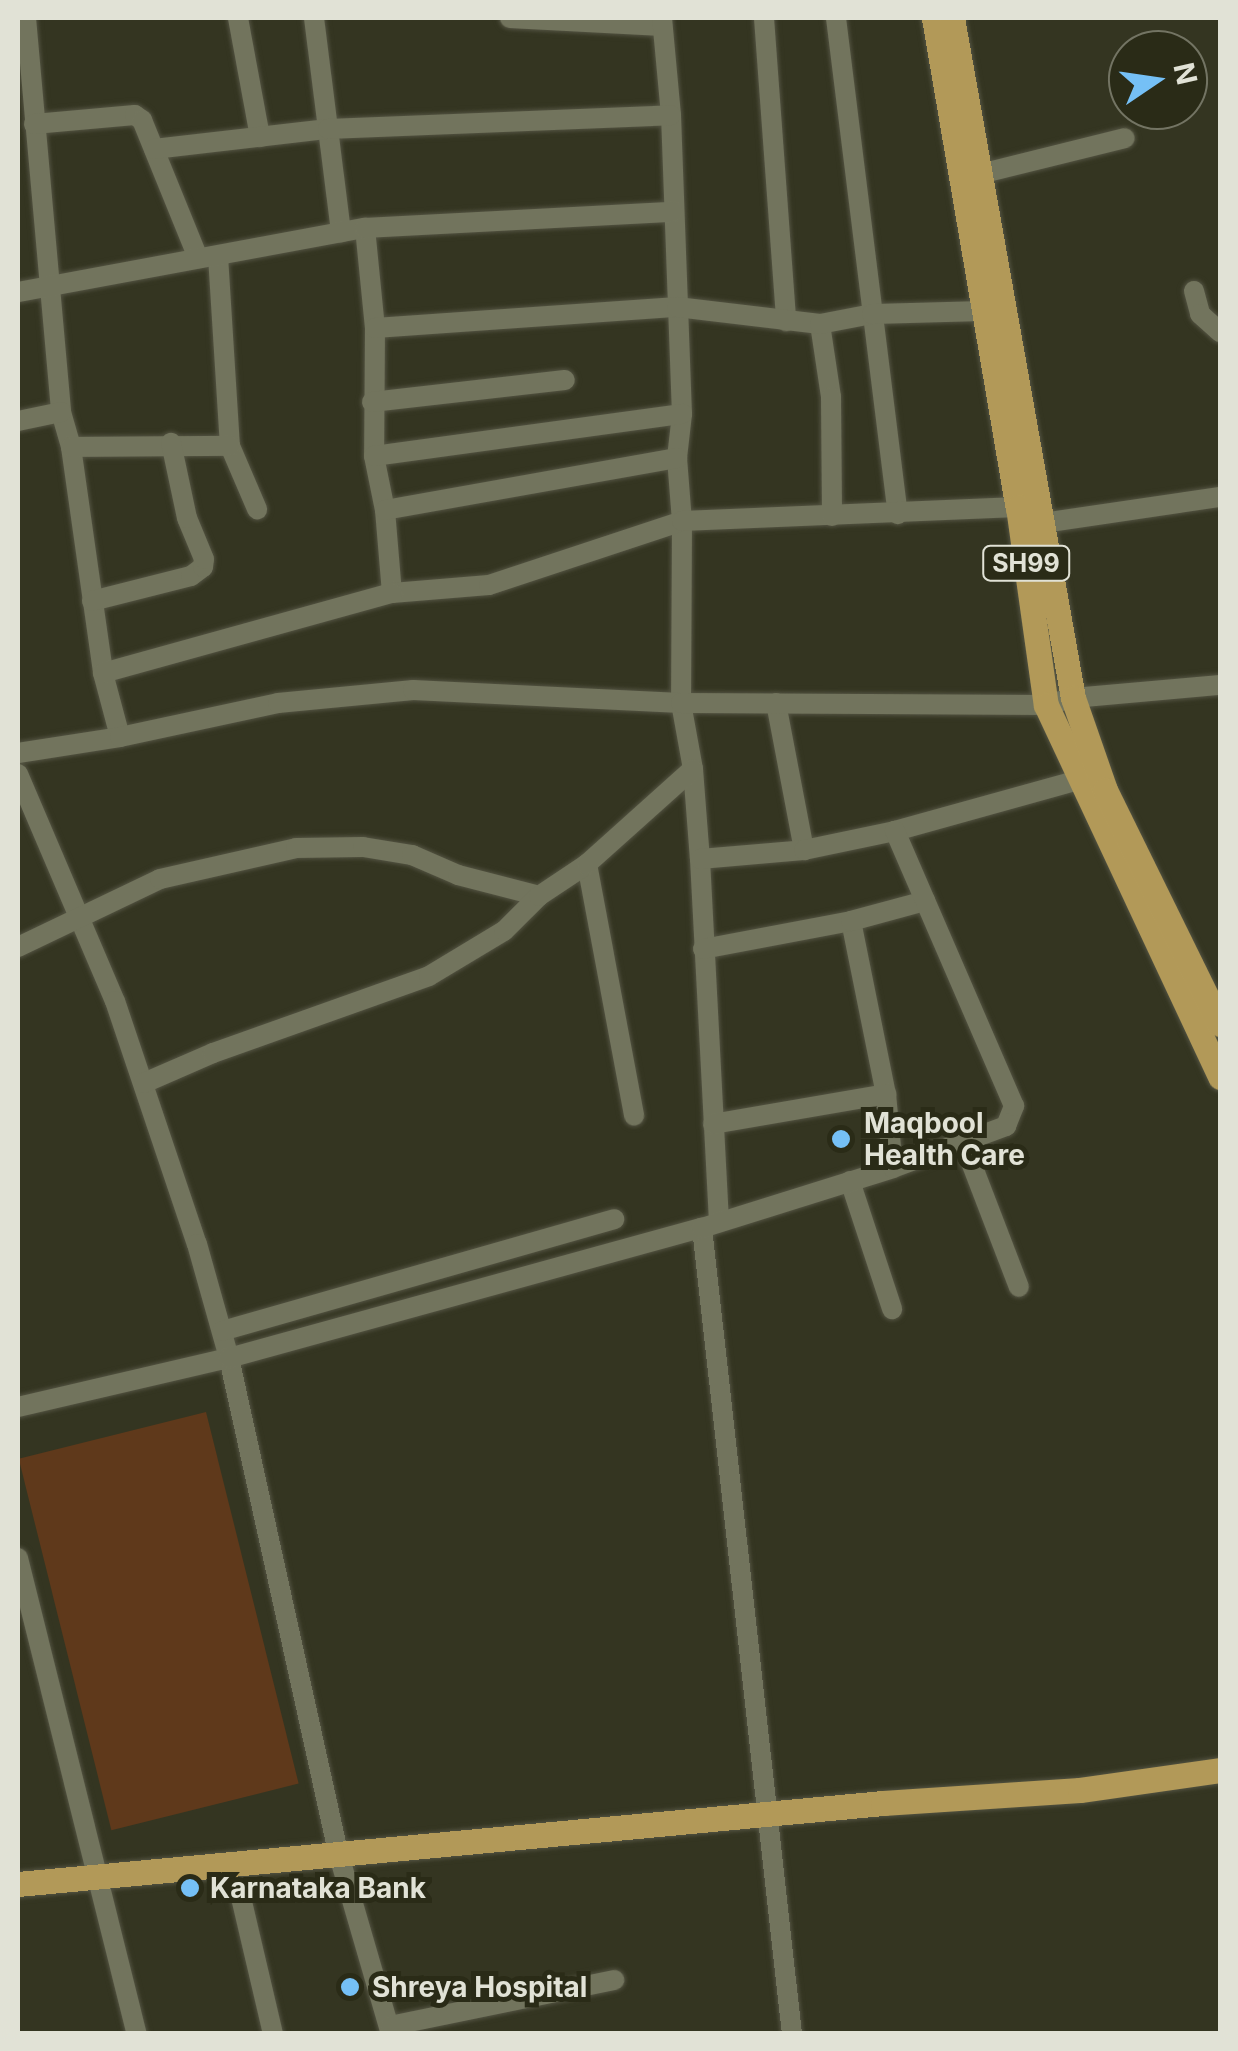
<!DOCTYPE html>
<style>
body{margin:0}
#map{position:relative;width:1238px;height:2051px;overflow:hidden;background:#343521;font-family:Inter,sans-serif}
div>[style]{position:absolute}
.green>*{inset:0;background:#5f391b;transform-origin:0 0}
.roads{filter:drop-shadow(0 0 2px #535342) drop-shadow(0 0 2px #535342)}
.minor>*{height:20px;margin:-10px;padding:0 10px;transform-origin:10px;border-radius:10px;background:#72745d}
.major>*{height:25px;margin:-12.5px;padding:0 12.5px;transform-origin:12.5px;border-radius:12.5px;background:#b29958}
.dots>*{width:28px;height:28px;translate:-50% -50%;box-sizing:border-box;border:5px solid #2a2b17;border-radius:50%}
span{translate:-50% -50%;white-space:nowrap;text-align:center;line-height:1.15;-webkit-text-stroke:10px #2a2b17;paint-order:stroke}
.shield-label span{padding:2px 8px;background:#2a2b17;border:2px solid;border-radius:8px;-webkit-text-stroke-width:0}
.shield-label{font-size:25px;color:#e1e2d6;font-weight:700}
.poi-label{font-size:28px;color:#e1e2d6;font-weight:700}
.left{translate:0 -50%;text-align:left}
.frame{position:absolute;inset:0;border:20px solid #e1e2d6;pointer-events:none}
.north{position:absolute;left:1108px;top:30px;width:100px;height:100px;box-sizing:border-box;background:#2a2b17;border:2px solid #737463;border-radius:50%;rotate:77deg;font-size:28px;font-weight:700;line-height:40px;text-align:center;color:#e1e2d6}
.north::after{content:'';display:block;margin:auto;width:35px;height:45px;background:#75c0f6;clip-path:polygon(50% 0,100% 100%,50% 72%,0 100%)}
</style>
<div id="map">
<div class="green">
<i style="left:206px;top:1412px;width:383px;height:193px;rotate:76deg"></i>
</div>
<div class="roads">
<div class="minor">
<i style="left:26px;top:18px;width:396px;rotate:84.9deg"></i>
<i style="left:61px;top:412px;width:36px;rotate:74deg"></i>
<i style="left:71px;top:447px;width:228px;rotate:81.9deg"></i>
<i style="left:103px;top:673px;width:66px;rotate:75.1deg"></i>
<i style="left:238px;top:18px;width:121px;rotate:79.5deg"></i>
<i style="left:314px;top:18px;width:216px;rotate:82.8deg"></i>
<i style="left:510px;top:18px;width:152px;rotate:3deg"></i>
<i style="left:662px;top:18px;width:97px;rotate:84.7deg"></i>
<i style="left:671px;top:115px;width:299px;rotate:87.9deg"></i>
<i style="left:682px;top:414px;width:44px;rotate:96.5deg"></i>
<i style="left:677px;top:458px;width:63px;rotate:85.5deg"></i>
<i style="left:682px;top:521px;width:182px;rotate:90.3deg"></i>
<i style="left:681px;top:703px;width:67px;rotate:79.7deg"></i>
<i style="left:693px;top:769px;width:90px;rotate:85.6deg"></i>
<i style="left:700px;top:859px;width:362px;rotate:87deg"></i>
<i style="left:764px;top:18px;width:304px;rotate:85.8deg"></i>
<i style="left:836px;top:18px;width:500px;rotate:82.9deg"></i>
<i style="left:34px;top:124px;width:101px;rotate:-5.1deg"></i>
<i style="left:135px;top:115px;width:9px;rotate:36deg"></i>
<i style="left:142px;top:120px;width:149px;rotate:67.9deg"></i>
<i style="left:154px;top:149px;width:175px;rotate:-6.6deg"></i>
<i style="left:328px;top:129px;width:343px;rotate:-2.3deg"></i>
<i style="left:980px;top:174px;width:149px;rotate:-13.9deg"></i>
<i style="left:365px;top:228px;width:100px;rotate:84.3deg"></i>
<i style="left:375px;top:328px;width:128px;rotate:90.4deg"></i>
<i style="left:374px;top:456px;width:55px;rotate:78.5deg"></i>
<i style="left:385px;top:510px;width:83px;rotate:85.2deg"></i>
<i style="left:392px;top:593px;width:97px;rotate:-4.7deg"></i>
<i style="left:489px;top:585px;width:203px;rotate:-18.3deg"></i>
<i style="left:682px;top:521px;width:336px;rotate:-2.4deg"></i>
<i style="left:218px;top:256px;width:190px;rotate:86.4deg"></i>
<i style="left:230px;top:446px;width:69px;rotate:66.8deg"></i>
<i style="left:1194px;top:291px;width:24px;rotate:75deg"></i>
<i style="left:1200px;top:314px;width:27px;rotate:42deg"></i>
<i style="left:18px;top:292px;width:353px;rotate:-10.5deg"></i>
<i style="left:365px;top:228px;width:308px;rotate:-3deg"></i>
<i style="left:820px;top:324px;width:74px;rotate:81.4deg"></i>
<i style="left:831px;top:397px;width:119px;rotate:89.5deg"></i>
<i style="left:375px;top:328px;width:303px;rotate:-4deg"></i>
<i style="left:677px;top:307px;width:144px;rotate:6.8deg"></i>
<i style="left:820px;top:324px;width:53px;rotate:-10.9deg"></i>
<i style="left:872px;top:314px;width:111px;rotate:-1.5deg"></i>
<i style="left:372px;top:402px;width:194px;rotate:-6.5deg"></i>
<i style="left:18px;top:421px;width:44px;rotate:-11.8deg"></i>
<i style="left:71px;top:447px;width:159px;rotate:-0.4deg"></i>
<i style="left:374px;top:456px;width:311px;rotate:-7.8deg"></i>
<i style="left:385px;top:510px;width:297px;rotate:-10.1deg"></i>
<i style="left:1043px;top:523px;width:179px;rotate:-8.4deg"></i>
<i style="left:92px;top:601px;width:102px;rotate:-14.2deg"></i>
<i style="left:191px;top:576px;width:15px;rotate:-37deg"></i>
<i style="left:203px;top:567px;width:8px;rotate:-83deg"></i>
<i style="left:204px;top:559px;width:44px;rotate:-112.5deg"></i>
<i style="left:187px;top:518px;width:77px;rotate:-102deg"></i>
<i style="left:103px;top:673px;width:300px;rotate:-15.5deg"></i>
<i style="left:776px;top:703px;width:150px;rotate:79.2deg"></i>
<i style="left:18px;top:753px;width:103px;rotate:-8.9deg"></i>
<i style="left:120px;top:737px;width:162px;rotate:-12.1deg"></i>
<i style="left:278px;top:703px;width:136px;rotate:-5.5deg"></i>
<i style="left:413px;top:690px;width:268px;rotate:2.8deg"></i>
<i style="left:681px;top:703px;width:365px;rotate:0.3deg"></i>
<i style="left:1046px;top:705px;width:28px;rotate:-15deg"></i>
<i style="left:1073px;top:698px;width:148px;rotate:-5.1deg"></i>
<i style="left:18px;top:774px;width:247px;rotate:66.9deg"></i>
<i style="left:115px;top:1001px;width:256px;rotate:71.4deg"></i>
<i style="left:197px;top:1244px;width:118px;rotate:74.3deg"></i>
<i style="left:229px;top:1358px;width:506px;rotate:77.56deg"></i>
<i style="left:338px;top:1852px;width:190px;rotate:73.8deg"></i>
<i style="left:700px;top:859px;width:104px;rotate:-4.9deg"></i>
<i style="left:804px;top:850px;width:93px;rotate:-11.8deg"></i>
<i style="left:895px;top:831px;width:191px;rotate:-15.5deg"></i>
<i style="left:587px;top:864px;width:256px;rotate:79.4deg"></i>
<i style="left:851px;top:921px;width:177px;rotate:78.6deg"></i>
<i style="left:886px;top:1094px;width:74px;rotate:84.6deg"></i>
<i style="left:18px;top:947px;width:157px;rotate:-25.6deg"></i>
<i style="left:160px;top:879px;width:139px;rotate:-12.8deg"></i>
<i style="left:296px;top:848px;width:67px;rotate:-0.9deg"></i>
<i style="left:363px;top:847px;width:50px;rotate:9.3deg"></i>
<i style="left:412px;top:855px;width:50px;rotate:23.5deg"></i>
<i style="left:458px;top:875px;width:84px;rotate:14.5deg"></i>
<i style="left:703px;top:949px;width:151px;rotate:-10.7deg"></i>
<i style="left:851px;top:921px;width:77px;rotate:-15.1deg"></i>
<i style="left:144px;top:1083px;width:75px;rotate:-23.5deg"></i>
<i style="left:213px;top:1053px;width:229px;rotate:-19.6deg"></i>
<i style="left:429px;top:976px;width:87px;rotate:-31deg"></i>
<i style="left:504px;top:931px;width:49px;rotate:-45deg"></i>
<i style="left:539px;top:896px;width:58px;rotate:-33.7deg"></i>
<i style="left:587px;top:864px;width:142px;rotate:-41.9deg"></i>
<i style="left:713px;top:1124px;width:176px;rotate:-9.8deg"></i>
<i style="left:964px;top:1144px;width:153px;rotate:69deg"></i>
<i style="left:850px;top:1181px;width:135px;rotate:71.8deg"></i>
<i style="left:702px;top:1228px;width:811px;rotate:83.63deg"></i>
<i style="left:222px;top:1331px;width:408px;rotate:-15.9deg"></i>
<i style="left:18px;top:1407px;width:217px;rotate:-13.1deg"></i>
<i style="left:229px;top:1358px;width:491px;rotate:-15.4deg"></i>
<i style="left:702px;top:1228px;width:200px;rotate:-17.4deg"></i>
<i style="left:893px;top:1168px;width:121px;rotate:-20.4deg"></i>
<i style="left:1006px;top:1126px;width:22px;rotate:-68deg"></i>
<i style="left:1014px;top:1106px;width:300px;rotate:-113.4deg"></i>
<i style="left:18px;top:1558px;width:491px;rotate:76deg"></i>
<i style="left:239px;top:1889px;width:149px;rotate:76.8deg"></i>
<i style="left:390px;top:2026px;width:229px;rotate:-11.6deg"></i>
</div>
<div class="major">
<i style="left:934px;top:18px;width:496px;rotate:80.3deg"></i>
<i style="left:1018px;top:507px;width:200px;rotate:82deg"></i>
<i style="left:1046px;top:705px;width:411px;rotate:64.9deg"></i>
<i style="left:952px;top:18px;width:691px;rotate:79.91deg"></i>
<i style="left:1073px;top:698px;width:97px;rotate:70.8deg"></i>
<i style="left:1105px;top:790px;width:261px;rotate:63.8deg"></i>
<i style="left:18px;top:1884px;width:869px;rotate:-5.35deg"></i>
<i style="left:883px;top:1803px;width:197px;rotate:-3.8deg"></i>
<i style="left:1080px;top:1790px;width:141px;rotate:-8.1deg"></i>
</div>
</div>
<div class="dots">
<i style="left:841px;top:1139px;background:#75c0f6"></i>
<i style="left:190px;top:1888px;background:#75c0f6"></i>
<i style="left:350px;top:1987px;background:#75c0f6"></i>
</div>
<div class="shield-label">
<span style="left:1026px;top:563px">SH99</span>
</div>
<div class="poi-label">
<span class="left" style="left:864px;top:1139px">Maqbool<br>Health Care</span>
<span class="left" style="left:210px;top:1888px">Karnataka Bank</span>
<span class="left" style="left:372px;top:1987px">Shreya Hospital</span>
</div>
<div class="frame"></div>
<div class="north">N</div>
</div>
